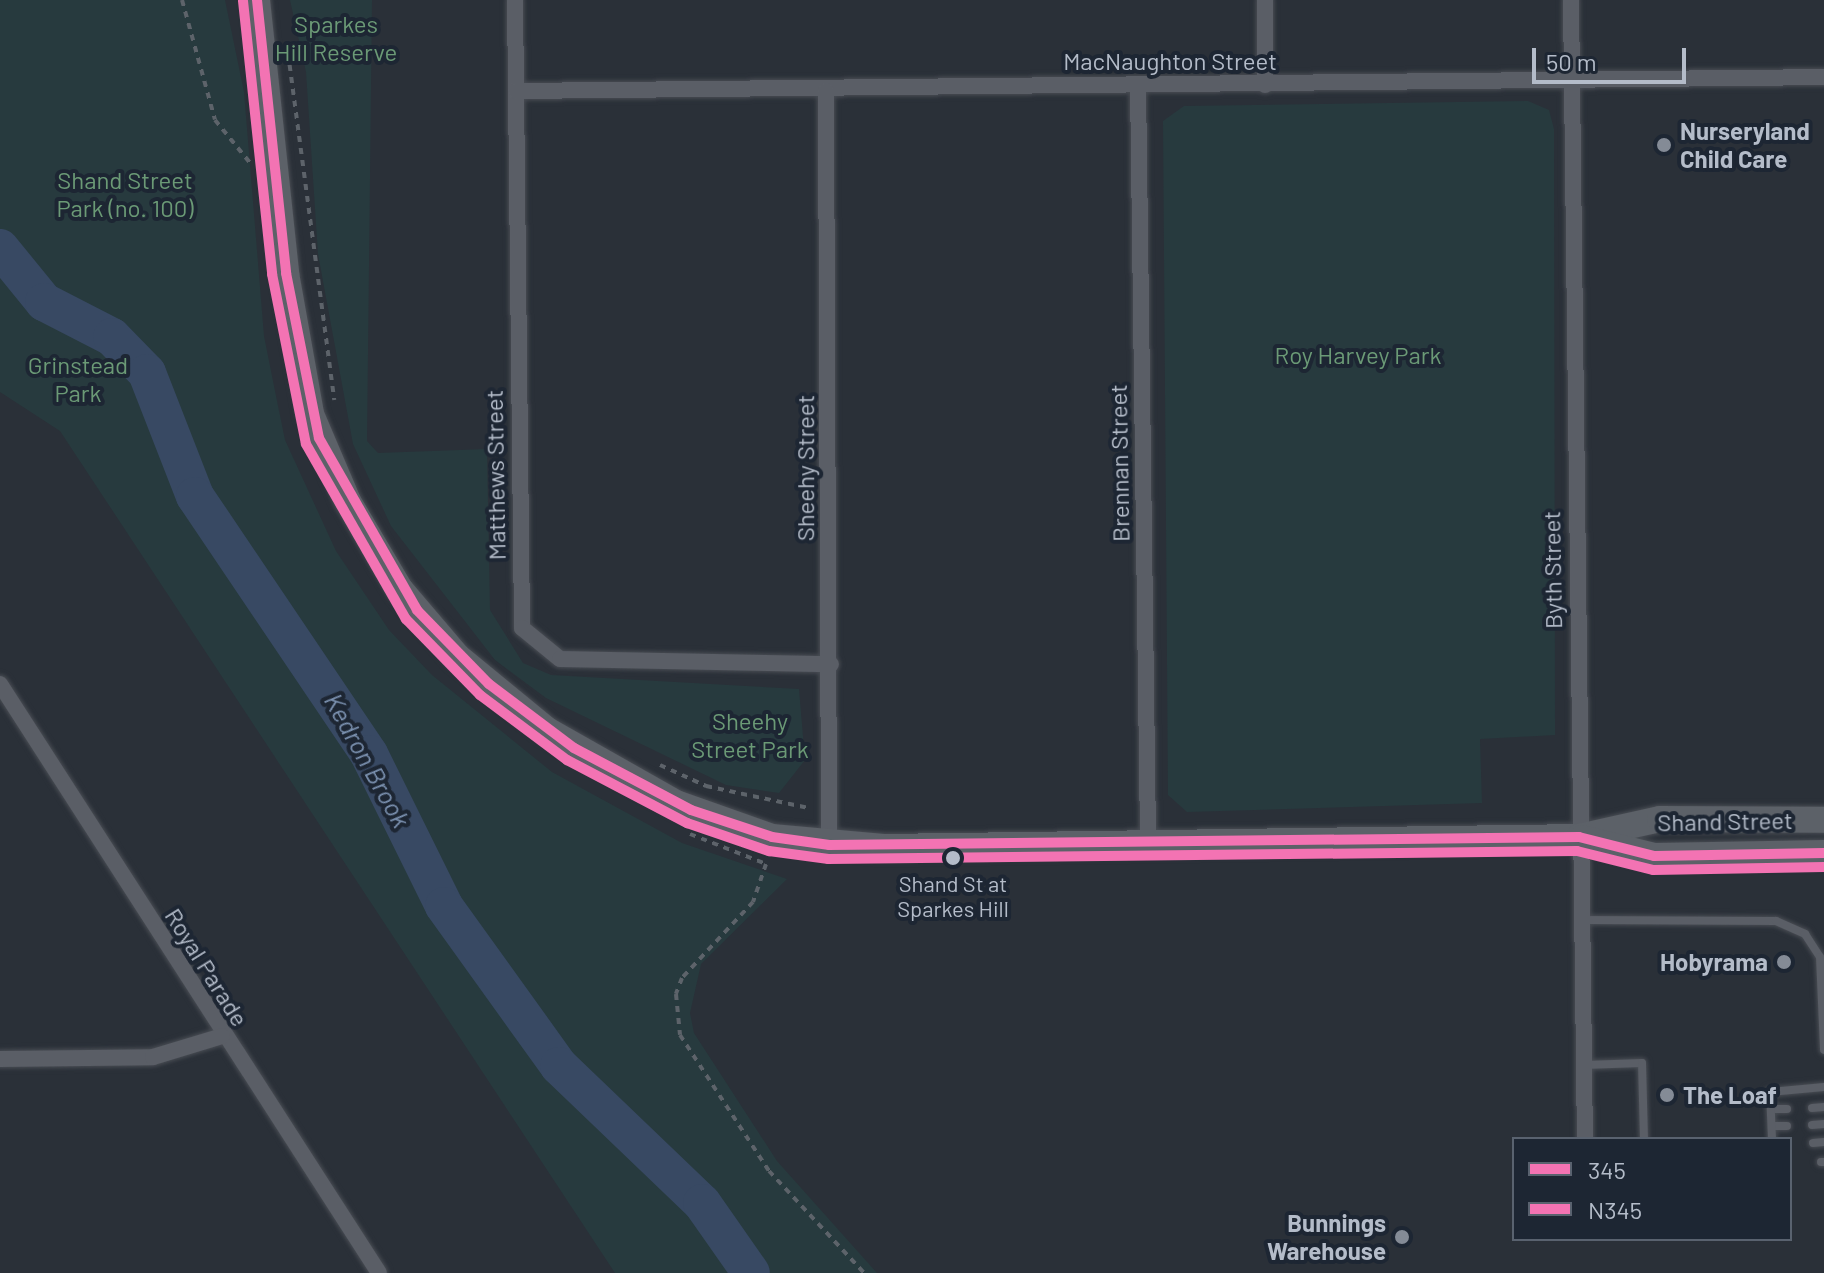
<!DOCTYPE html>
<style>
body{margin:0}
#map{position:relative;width:1824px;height:1273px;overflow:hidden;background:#2a3038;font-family:Barlow,sans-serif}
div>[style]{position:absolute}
.green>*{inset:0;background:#273a3e}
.river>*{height:38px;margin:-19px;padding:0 19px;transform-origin:19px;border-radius:19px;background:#384963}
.path>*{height:4px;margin-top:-2px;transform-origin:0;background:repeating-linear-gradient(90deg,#5d636a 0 6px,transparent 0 12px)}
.roads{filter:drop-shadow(0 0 2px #484c53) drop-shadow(0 0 2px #484c53)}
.lane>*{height:8px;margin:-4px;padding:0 4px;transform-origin:4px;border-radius:4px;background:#5a5e66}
.street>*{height:16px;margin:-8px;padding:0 8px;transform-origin:8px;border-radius:8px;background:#5a5e66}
.primary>*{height:26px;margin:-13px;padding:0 13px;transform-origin:13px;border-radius:13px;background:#5c6168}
.bus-1>*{height:10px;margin:-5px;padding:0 5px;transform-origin:5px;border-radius:5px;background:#f373b3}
.bus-2>*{height:10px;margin:-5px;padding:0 5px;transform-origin:5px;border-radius:5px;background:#f373b3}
.dots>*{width:22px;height:22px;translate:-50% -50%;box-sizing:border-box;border:4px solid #1d2633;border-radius:50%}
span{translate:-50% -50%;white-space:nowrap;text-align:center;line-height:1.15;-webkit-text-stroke:8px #1d2633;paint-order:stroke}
.bus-label{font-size:22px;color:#b4bcc9}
.park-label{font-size:24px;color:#6b9a76}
.street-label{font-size:24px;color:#b4bcc9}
.poi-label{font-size:24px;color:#b4bcc9;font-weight:700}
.left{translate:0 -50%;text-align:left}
.right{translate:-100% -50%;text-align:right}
.water-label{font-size:26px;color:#7c92b1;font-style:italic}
.legend{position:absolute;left:1512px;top:1137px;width:280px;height:104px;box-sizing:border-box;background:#1d2633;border:2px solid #59626f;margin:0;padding:10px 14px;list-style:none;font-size:24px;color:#b4bcc9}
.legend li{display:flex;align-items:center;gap:16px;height:40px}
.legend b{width:40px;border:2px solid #59626f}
.scale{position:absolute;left:1532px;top:48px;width:154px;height:36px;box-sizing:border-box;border:4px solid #b4bcc9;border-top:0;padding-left:10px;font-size:24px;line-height:28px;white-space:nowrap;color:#b4bcc9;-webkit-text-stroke:6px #1d2633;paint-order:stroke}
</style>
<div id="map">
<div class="green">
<i style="clip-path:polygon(0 0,225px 0,244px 92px,264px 336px,276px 396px,285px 440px,336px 551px,389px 630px,432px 675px,552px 772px,682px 843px,787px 879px,701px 964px,690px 1013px,694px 1033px,777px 1161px,877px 1273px,615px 1273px,60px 431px,0 392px)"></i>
<i style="clip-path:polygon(290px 0,372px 0,367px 441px,378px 453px,487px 449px,490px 610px,523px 663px,551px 675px,799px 689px,805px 760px,779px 793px,726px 785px,546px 698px,495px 660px,391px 526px,353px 444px,318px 254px,306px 72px)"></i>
<i style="clip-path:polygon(1528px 101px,1549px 110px,1554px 129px,1555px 735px,1480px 739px,1482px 803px,1187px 812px,1168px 795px,1163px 121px,1184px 106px)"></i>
</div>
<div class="river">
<i style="left:0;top:248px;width:70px;rotate:50.8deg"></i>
<i style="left:44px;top:302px;width:76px;rotate:27.2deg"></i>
<i style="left:112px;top:337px;width:50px;rotate:45.8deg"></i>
<i style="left:147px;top:373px;width:132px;rotate:68.7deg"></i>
<i style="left:195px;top:496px;width:311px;rotate:56deg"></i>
<i style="left:369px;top:754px;width:169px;rotate:63.7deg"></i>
<i style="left:444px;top:906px;width:197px;rotate:54.3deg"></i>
<i style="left:559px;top:1066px;width:198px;rotate:43.8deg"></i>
<i style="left:702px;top:1203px;width:85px;rotate:55deg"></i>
</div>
<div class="path">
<i style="left:182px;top:0;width:124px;rotate:74.6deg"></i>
<i style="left:215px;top:120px;width:57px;rotate:50.7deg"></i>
<i style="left:288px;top:53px;width:350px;rotate:82.4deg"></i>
<i style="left:660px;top:765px;width:51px;rotate:24.5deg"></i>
<i style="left:706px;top:786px;width:105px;rotate:12.1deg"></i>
<i style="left:690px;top:834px;width:82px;rotate:21.5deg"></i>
<i style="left:766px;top:864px;width:40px;rotate:108.9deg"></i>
<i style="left:753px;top:902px;width:104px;rotate:133.1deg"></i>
<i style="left:682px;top:978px;width:17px;rotate:111deg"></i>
<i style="left:676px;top:994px;width:41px;rotate:84.4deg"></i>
<i style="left:680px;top:1035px;width:163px;rotate:56.8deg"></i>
<i style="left:769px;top:1171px;width:139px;rotate:47deg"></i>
</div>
<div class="roads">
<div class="lane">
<i style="left:1581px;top:920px;width:195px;rotate:0.3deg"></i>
<i style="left:1776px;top:921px;width:32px;rotate:24deg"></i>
<i style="left:1805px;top:934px;width:27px;rotate:57deg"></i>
<i style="left:1820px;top:957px;width:93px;rotate:87.5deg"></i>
<i style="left:1584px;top:1065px;width:58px;rotate:-2deg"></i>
<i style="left:1642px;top:1063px;width:76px;rotate:88.5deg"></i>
<i style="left:1812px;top:1108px;width:12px;rotate:-5deg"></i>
<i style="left:1771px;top:1109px;width:16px"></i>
<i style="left:1812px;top:1125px;width:12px;rotate:-5deg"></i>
<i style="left:1772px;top:1126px;width:15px"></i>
<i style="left:1772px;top:1139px;width:47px;rotate:-92.4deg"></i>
<i style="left:1770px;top:1092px;width:54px;rotate:-5.3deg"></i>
<i style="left:1813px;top:1143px;width:11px;rotate:-5deg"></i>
<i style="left:1821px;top:1162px;width:3px"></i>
</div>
<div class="street">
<i style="left:515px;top:0;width:628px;rotate:89.36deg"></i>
<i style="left:522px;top:628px;width:49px;rotate:39.2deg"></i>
<i style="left:560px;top:659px;width:271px;rotate:1.1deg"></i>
<i style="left:1265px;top:0;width:85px;rotate:90deg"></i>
<i style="left:1571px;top:0;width:1139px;rotate:89.3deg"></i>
<i style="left:1138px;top:84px;width:757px;rotate:89.24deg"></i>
<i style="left:516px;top:91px;width:1308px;rotate:-0.61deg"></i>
<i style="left:826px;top:91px;width:754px;rotate:89.77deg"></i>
<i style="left:0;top:684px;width:700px;rotate:57.24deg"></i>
<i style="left:0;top:1059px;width:153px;rotate:-0.7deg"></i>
<i style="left:153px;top:1057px;width:72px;rotate:-16.9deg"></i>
</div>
<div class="primary">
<i style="left:257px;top:0;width:275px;rotate:83.9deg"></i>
<i style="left:286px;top:273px;width:143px;rotate:79.9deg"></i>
<i style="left:311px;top:414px;width:95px;rotate:67deg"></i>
<i style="left:348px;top:501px;width:102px;rotate:59.4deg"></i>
<i style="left:400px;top:589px;width:88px;rotate:49.6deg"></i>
<i style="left:457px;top:656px;width:117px;rotate:39.4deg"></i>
<i style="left:547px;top:730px;width:148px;rotate:29.5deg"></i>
<i style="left:676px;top:803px;width:102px;rotate:19.5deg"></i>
<i style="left:772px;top:837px;width:112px;rotate:5.1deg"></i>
<i style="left:884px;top:847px;width:695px;rotate:-0.82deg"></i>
<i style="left:1579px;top:837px;width:83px;rotate:-12.5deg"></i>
<i style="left:1660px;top:819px;width:164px;rotate:0.3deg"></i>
<i style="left:1582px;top:838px;width:74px;rotate:14deg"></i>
<i style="left:1654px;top:856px;width:170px;rotate:-1deg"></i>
</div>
</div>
<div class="bus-1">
<i style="left:257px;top:0;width:275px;rotate:83.9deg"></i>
<i style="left:286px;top:273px;width:168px;rotate:78.7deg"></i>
<i style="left:319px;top:438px;width:198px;rotate:60.3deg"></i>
<i style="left:417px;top:610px;width:103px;rotate:45.8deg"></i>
<i style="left:489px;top:684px;width:106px;rotate:37deg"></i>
<i style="left:574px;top:748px;width:132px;rotate:27.9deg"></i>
<i style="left:691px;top:810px;width:85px;rotate:18.4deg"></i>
<i style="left:772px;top:837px;width:58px;rotate:8deg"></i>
<i style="left:829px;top:845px;width:750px;rotate:-0.61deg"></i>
<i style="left:1579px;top:837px;width:77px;rotate:14.2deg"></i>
<i style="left:1654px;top:856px;width:170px;rotate:-1deg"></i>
</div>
<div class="bus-2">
<i style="left:243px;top:1px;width:275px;rotate:83.9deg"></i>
<i style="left:272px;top:274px;width:173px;rotate:78.7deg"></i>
<i style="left:306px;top:444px;width:202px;rotate:60.3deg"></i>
<i style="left:406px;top:619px;width:106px;rotate:45.8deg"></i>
<i style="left:480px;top:695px;width:109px;rotate:36.8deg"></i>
<i style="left:567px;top:760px;width:136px;rotate:27.7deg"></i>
<i style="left:687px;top:823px;width:87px;rotate:18.9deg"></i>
<i style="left:769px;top:851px;width:60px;rotate:7.7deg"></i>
<i style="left:828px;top:859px;width:749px;rotate:-0.61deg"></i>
<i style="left:1577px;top:851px;width:78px;rotate:14deg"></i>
<i style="left:1653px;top:870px;width:171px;rotate:-1deg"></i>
</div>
<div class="dots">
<i style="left:1664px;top:145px;background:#848b96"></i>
<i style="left:953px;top:858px;background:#b4bcc9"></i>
<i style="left:1784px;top:962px;background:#848b96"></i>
<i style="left:1667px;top:1095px;background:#848b96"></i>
<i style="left:1402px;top:1237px;background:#848b96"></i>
</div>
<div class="bus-label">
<span style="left:953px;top:896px">Shand St at<br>Sparkes Hill</span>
</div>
<div class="park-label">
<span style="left:336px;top:38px">Sparkes<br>Hill Reserve</span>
<span style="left:125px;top:194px">Shand Street<br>Park (no. 100)</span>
<span style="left:1358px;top:355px">Roy Harvey Park</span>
<span style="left:78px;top:379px">Grinstead<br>Park</span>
<span style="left:750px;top:735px">Sheehy<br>Street Park</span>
</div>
<div class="street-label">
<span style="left:1170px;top:61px">MacNaughton Street</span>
<span style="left:1119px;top:463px;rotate:-91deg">Brennan Street</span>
<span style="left:805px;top:468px;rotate:-90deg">Sheehy Street</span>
<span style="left:495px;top:475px;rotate:-91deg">Matthews Street</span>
<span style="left:1552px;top:570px;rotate:-91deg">Byth Street</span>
<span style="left:1725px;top:821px;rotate:-1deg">Shand Street</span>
<span style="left:207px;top:967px;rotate:58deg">Royal Parade</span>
</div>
<div class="poi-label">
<span class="left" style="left:1680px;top:145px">Nurseryland<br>Child Care</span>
<span class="right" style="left:1768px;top:962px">Hobyrama</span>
<span class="left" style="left:1683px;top:1095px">The Loaf</span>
<span class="right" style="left:1386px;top:1237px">Bunnings<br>Warehouse</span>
</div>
<div class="water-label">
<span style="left:368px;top:760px;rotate:61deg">Kedron Brook</span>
</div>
<ul class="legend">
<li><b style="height:10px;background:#f373b3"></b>345</li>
<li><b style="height:10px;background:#f373b3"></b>N345</li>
</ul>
<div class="scale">50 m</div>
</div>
